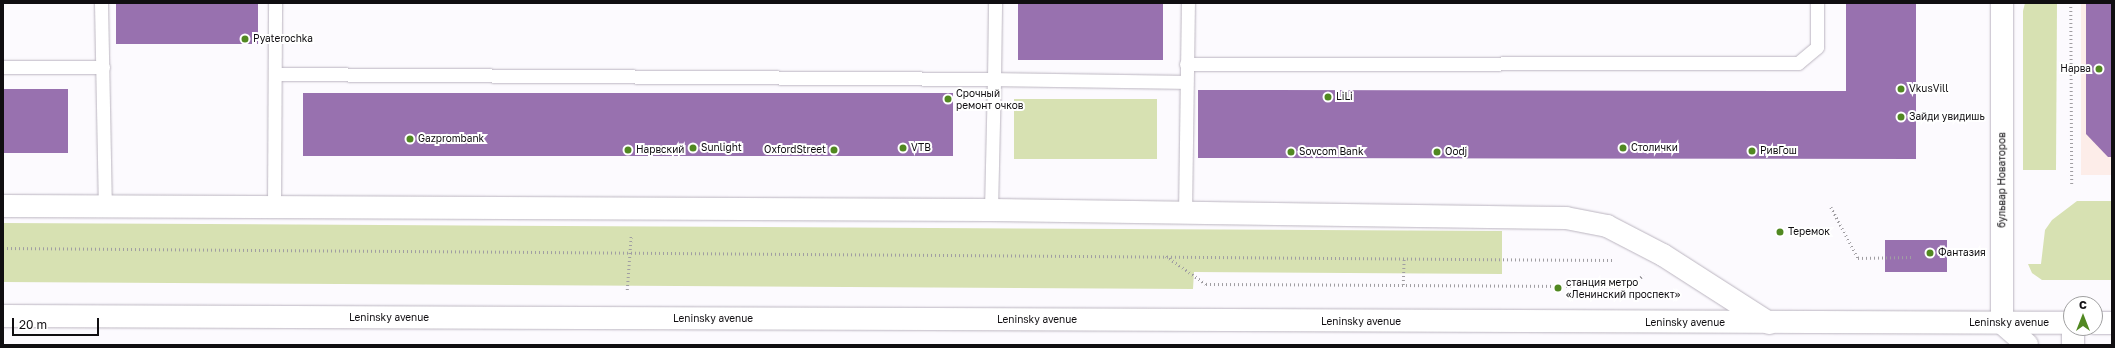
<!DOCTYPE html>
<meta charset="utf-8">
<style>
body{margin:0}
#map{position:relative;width:2115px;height:348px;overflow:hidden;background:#fcfafe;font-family:"Golos Text",sans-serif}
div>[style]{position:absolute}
.commercial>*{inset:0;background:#fdede9;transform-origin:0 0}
.green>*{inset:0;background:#d7e1b2;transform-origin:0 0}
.building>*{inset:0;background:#9871af;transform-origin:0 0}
.path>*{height:2.5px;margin-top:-1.25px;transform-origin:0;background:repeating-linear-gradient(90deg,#a09ea2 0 1px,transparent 0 4px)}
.roads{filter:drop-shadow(0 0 1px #bbb5c0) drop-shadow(0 0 1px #bbb5c0)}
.service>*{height:13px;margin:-6.5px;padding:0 6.5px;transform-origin:6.5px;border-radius:6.5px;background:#fff}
.minor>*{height:22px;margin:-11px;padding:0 11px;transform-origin:11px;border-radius:11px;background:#fff}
.tertiary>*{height:22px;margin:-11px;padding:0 11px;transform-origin:11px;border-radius:11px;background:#fff}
.primary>*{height:22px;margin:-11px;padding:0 11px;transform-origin:11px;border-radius:11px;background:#fff}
.dots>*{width:11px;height:11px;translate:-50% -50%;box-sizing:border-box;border:2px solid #fff;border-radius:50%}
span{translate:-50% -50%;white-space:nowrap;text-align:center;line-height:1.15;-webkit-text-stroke:4px #fff;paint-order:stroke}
.poi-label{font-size:10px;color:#100e11}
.left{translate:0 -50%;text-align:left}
.right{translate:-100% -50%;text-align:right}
.street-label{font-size:10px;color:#100e11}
.frame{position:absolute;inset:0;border:4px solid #100e11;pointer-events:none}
.north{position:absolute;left:2063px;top:296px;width:40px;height:40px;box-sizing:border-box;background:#fff;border:1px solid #9f9fa0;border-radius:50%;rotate:0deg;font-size:11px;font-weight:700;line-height:16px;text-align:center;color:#100e11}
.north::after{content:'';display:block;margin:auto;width:14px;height:18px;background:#518821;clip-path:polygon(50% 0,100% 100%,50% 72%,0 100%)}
.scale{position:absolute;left:12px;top:318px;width:87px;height:18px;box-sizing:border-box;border:2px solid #100e11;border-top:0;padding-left:5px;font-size:12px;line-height:14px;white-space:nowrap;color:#100e11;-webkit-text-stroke:3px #fff;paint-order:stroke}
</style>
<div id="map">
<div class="commercial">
<i style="left:2081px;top:3px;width:31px;height:172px"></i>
</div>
<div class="green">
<i style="clip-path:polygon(2025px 3px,2057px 3px,2056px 170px,2023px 170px,2023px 11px)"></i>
<i style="left:1014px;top:99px;width:143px;height:60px"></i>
<i style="clip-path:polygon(2077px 201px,2112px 201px,2112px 280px,2042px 280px,2032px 273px,2028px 264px,2041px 264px,2045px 230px,2052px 220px)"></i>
<i style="clip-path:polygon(3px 223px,1502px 231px,1502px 274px,1194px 272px,1193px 289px,3px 282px)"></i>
</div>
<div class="building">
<i style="left:116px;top:3px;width:142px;height:41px"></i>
<i style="left:1018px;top:3px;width:145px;height:57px"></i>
<i style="clip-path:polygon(1846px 3px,1916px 3px,1916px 159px,1198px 158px,1198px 90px,1846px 91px)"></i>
<i style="clip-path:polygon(2086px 3px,2112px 3px,2112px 157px,2108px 157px,2086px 134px)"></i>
<i style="left:3px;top:89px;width:65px;height:64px"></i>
<i style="left:303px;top:93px;width:650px;height:63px"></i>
<i style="left:1885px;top:240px;width:62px;height:32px"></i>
</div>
<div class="path">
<i style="left:2071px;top:3px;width:183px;rotate:89.7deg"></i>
<i style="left:1831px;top:207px;width:58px;rotate:62.1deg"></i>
<i style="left:1858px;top:258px;width:54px;rotate:-1.1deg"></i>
<i style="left:3px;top:248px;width:1611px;rotate:0.43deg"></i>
<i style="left:1166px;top:256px;width:49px;rotate:35deg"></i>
<i style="left:1206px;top:284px;width:426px;rotate:0.3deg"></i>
<i style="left:1632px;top:286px;width:16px;rotate:-45deg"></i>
<i style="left:1403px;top:285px;width:27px;rotate:-88deg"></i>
<i style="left:627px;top:290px;width:55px;rotate:-85.8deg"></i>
</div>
<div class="roads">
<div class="service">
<i style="left:101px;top:3px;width:203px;rotate:88.9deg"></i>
<i style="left:1186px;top:64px;width:612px;rotate:-0.09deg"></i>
<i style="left:1798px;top:63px;width:25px;rotate:-40deg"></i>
<i style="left:1817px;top:47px;width:44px;rotate:-90deg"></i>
<i style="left:3px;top:67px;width:100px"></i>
<i style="left:276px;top:74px;width:718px;rotate:0.4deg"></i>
<i style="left:994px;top:79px;width:76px;rotate:-89.2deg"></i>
<i style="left:274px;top:207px;width:204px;rotate:-89.7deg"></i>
<i style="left:991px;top:210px;width:131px;rotate:-88.7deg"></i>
<i style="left:994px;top:79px;width:191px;rotate:0.9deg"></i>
<i style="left:1185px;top:214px;width:211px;rotate:-89.2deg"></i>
</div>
<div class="minor">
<i style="left:3px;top:206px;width:988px;rotate:0.23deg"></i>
<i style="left:991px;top:210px;width:575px;rotate:0.8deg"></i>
<i style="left:1566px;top:218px;width:42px;rotate:11deg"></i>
<i style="left:1607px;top:226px;width:63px;rotate:27.4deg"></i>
<i style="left:1663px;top:255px;width:126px;rotate:32.7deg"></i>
</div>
<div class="tertiary">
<i style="left:2002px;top:3px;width:320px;rotate:90deg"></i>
<i style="left:2002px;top:323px;width:33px;rotate:41deg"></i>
</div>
<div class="primary">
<i style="left:3px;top:316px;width:2068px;rotate:0.19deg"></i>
<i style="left:2095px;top:323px;width:17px"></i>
<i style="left:2073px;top:328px;width:17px;rotate:90deg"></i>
</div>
</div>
<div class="dots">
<i style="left:245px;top:39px;background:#518821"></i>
<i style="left:2099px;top:69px;background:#518821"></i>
<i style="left:1901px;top:89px;background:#518821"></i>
<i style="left:1328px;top:97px;background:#518821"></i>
<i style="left:948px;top:99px;background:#518821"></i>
<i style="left:1901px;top:117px;background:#518821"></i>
<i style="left:410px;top:139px;background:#518821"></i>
<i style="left:693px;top:148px;background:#518821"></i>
<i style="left:903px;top:148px;background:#518821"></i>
<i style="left:1623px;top:148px;background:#518821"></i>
<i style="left:628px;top:150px;background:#518821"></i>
<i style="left:834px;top:150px;background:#518821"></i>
<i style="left:1752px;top:151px;background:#518821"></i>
<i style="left:1291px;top:152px;background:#518821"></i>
<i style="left:1437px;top:152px;background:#518821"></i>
<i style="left:1780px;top:232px;background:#518821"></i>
<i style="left:1930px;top:253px;background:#518821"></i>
<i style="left:1558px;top:288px;background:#518821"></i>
</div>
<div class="poi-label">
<span class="left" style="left:253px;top:39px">Pyaterochka</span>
<span class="right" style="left:2091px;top:69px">Нарва</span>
<span class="left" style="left:1909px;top:89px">VkusVill</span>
<span class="left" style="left:956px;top:99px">Срочный<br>ремонт очков</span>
<span class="left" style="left:1336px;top:97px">LiLi</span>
<span class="left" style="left:1909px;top:117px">Зайди увидишь</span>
<span class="left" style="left:418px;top:139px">Gazprombank</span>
<span class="left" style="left:701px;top:148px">Sunlight</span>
<span class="left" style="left:911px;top:148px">VTB</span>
<span class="left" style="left:1631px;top:148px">Столички</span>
<span class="left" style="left:636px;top:150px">Нарвский</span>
<span class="right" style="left:826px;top:150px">OxfordStreet</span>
<span class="left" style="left:1760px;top:151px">РивГош</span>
<span class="left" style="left:1299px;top:152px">Sovcom Bank</span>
<span class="left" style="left:1445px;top:152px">Oodj</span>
<span class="left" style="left:1788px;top:232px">Теремок</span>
<span class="left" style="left:1938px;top:253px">Фантазия</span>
<span class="left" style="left:1566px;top:288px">станция метро<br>«Ленинский проспект»</span>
</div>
<div class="street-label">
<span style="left:2002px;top:180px;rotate:-90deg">бульвар Новаторов</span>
<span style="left:389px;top:318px">Leninsky avenue</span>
<span style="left:713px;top:319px">Leninsky avenue</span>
<span style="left:1037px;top:320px">Leninsky avenue</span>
<span style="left:1361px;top:322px">Leninsky avenue</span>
<span style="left:1685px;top:323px">Leninsky avenue</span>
<span style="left:2009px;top:323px">Leninsky avenue</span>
</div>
<div class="frame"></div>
<div class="north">С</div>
<div class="scale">20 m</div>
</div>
